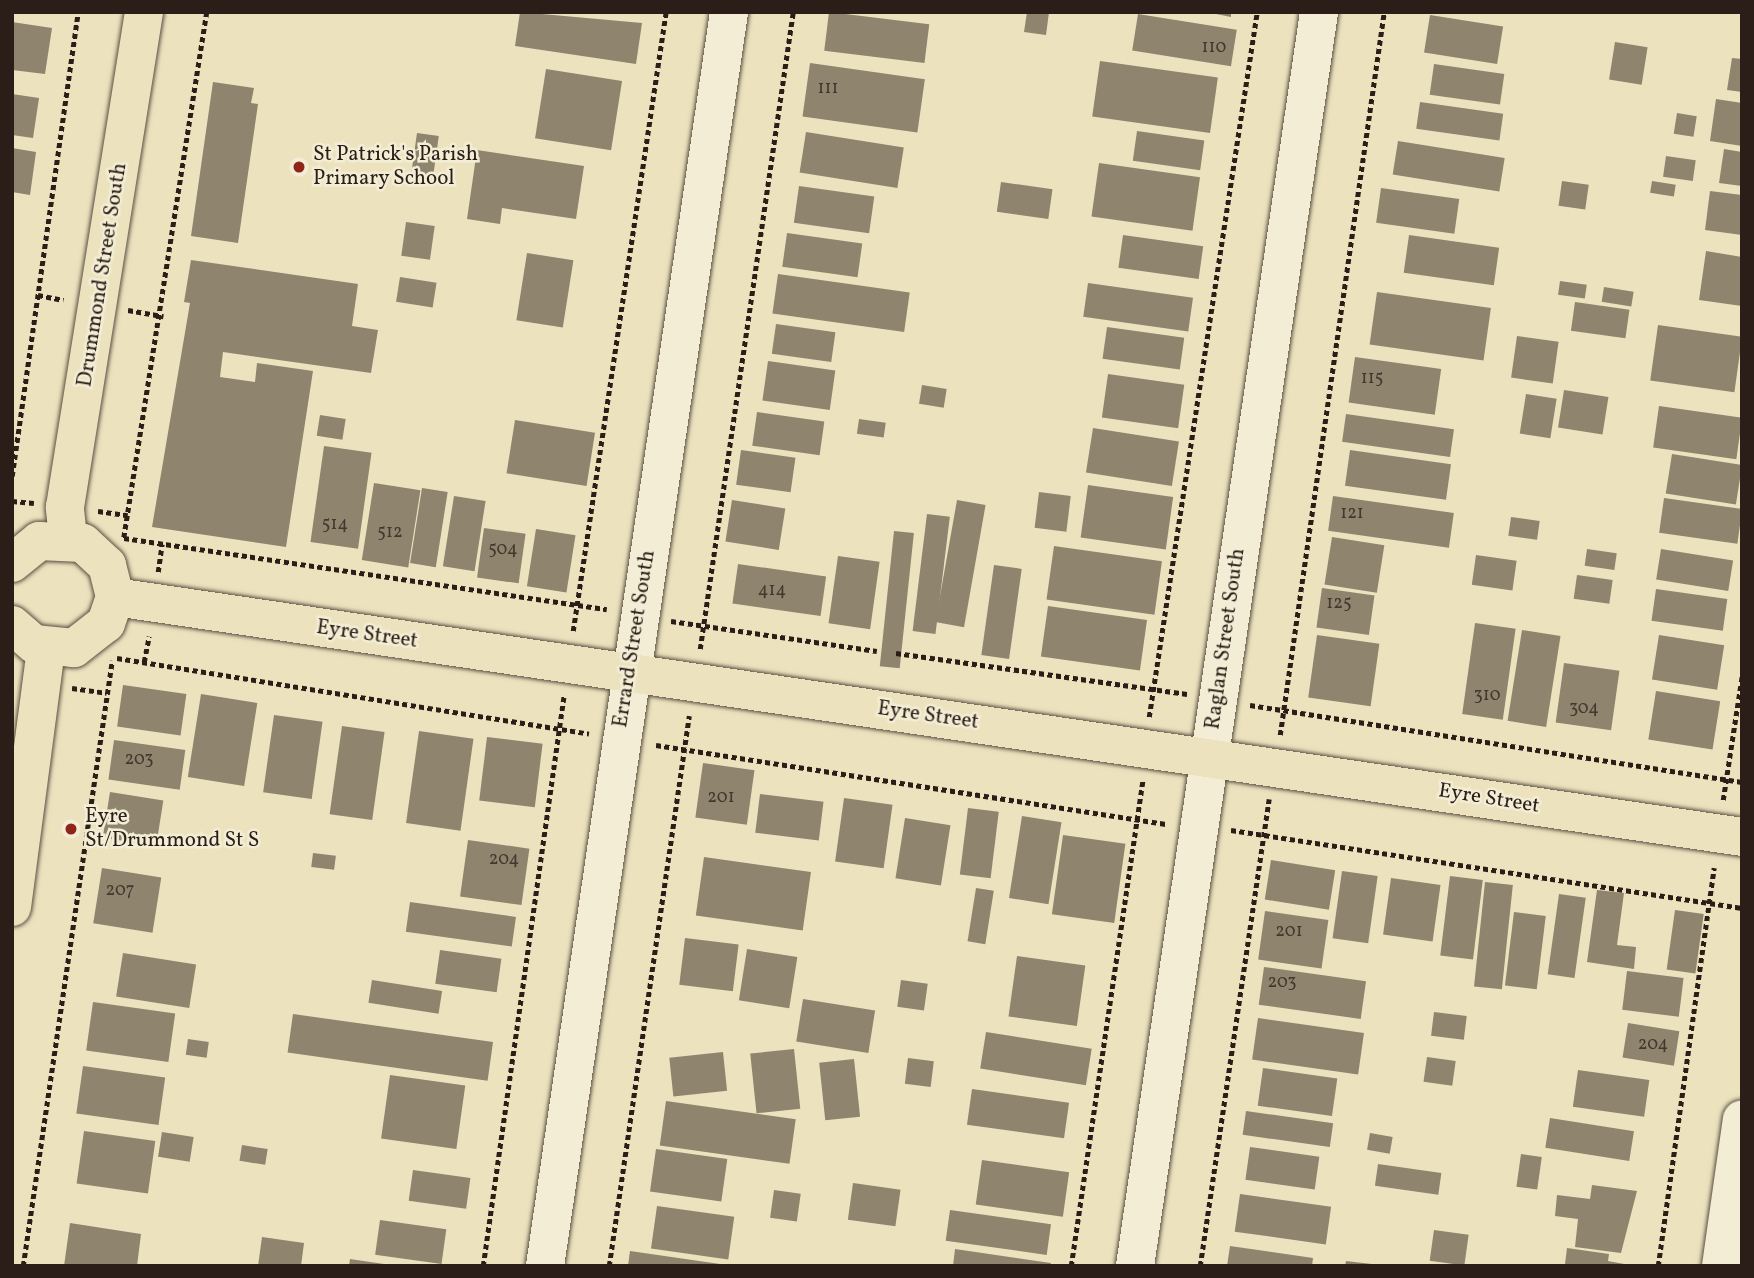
<!DOCTYPE html>
<style>
body{margin:0}
#map{position:relative;width:1754px;height:1278px;overflow:hidden;background:#ece3be;font-family:Vollkorn,serif}
div>[style]{position:absolute}
.building>*{inset:0;background:#8f846e;transform-origin:0 0}
.path>*{height:4.5px;margin-top:-2.25px;transform-origin:0;background:repeating-linear-gradient(90deg,#2b1e18 0 5px,transparent 0 8.5px)}
.roads{filter:drop-shadow(0 0 2px #5b4f42) drop-shadow(0 0 2px #5b4f42)}
.minor>*{height:38px;margin:-19px;padding:0 19px;transform-origin:19px;border-radius:19px;background:#f3edd5}
.major>*{height:38px;margin:-19px;padding:0 19px;transform-origin:19px;border-radius:19px;background:#ece3be}
.dots>*{width:19px;height:19px;translate:-50% -50%;box-sizing:border-box;border:4px solid #f3edd5;border-radius:50%}
span{translate:-50% -50%;white-space:nowrap;text-align:center;line-height:1.15;-webkit-text-stroke:5px #f3edd5;paint-order:stroke}
.number-label{font-size:18px;color:#44382e}
.number-label span{-webkit-text-stroke-width:0}
.poi-label{font-size:21px;color:#2b1e18}
.left{translate:0 -50%;text-align:left}
.street-label{font-size:21px;color:#2b1e18}
.frame{position:absolute;inset:0;border:14px solid #2b1e18;pointer-events:none}
</style>
<div id="map">
<div class="building">
<i style="clip-path:polygon(520px 12px,642px 23px,636px 64px,515px 46px)"></i>
<i style="left:829px;top:12px;width:101px;height:39px;rotate:7deg"></i>
<i style="clip-path:polygon(1027px 12px,1049px 12px,1046px 35px,1024px 32px)"></i>
<i style="clip-path:polygon(1206px 12px,1231px 12px,1231px 17px)"></i>
<i style="left:1138px;top:14px;width:100px;height:37px;rotate:9deg"></i>
<i style="left:1430px;top:15px;width:74px;height:38px;rotate:9deg"></i>
<i style="clip-path:polygon(12px 22px,52px 28px,45px 74px,12px 70px)"></i>
<i style="left:1615px;top:42px;width:33px;height:38px;rotate:9deg"></i>
<i style="clip-path:polygon(1732px 58px,1742px 59px,1742px 92px,1727px 90px)"></i>
<i style="left:1100px;top:61px;width:119px;height:56px;rotate:8deg"></i>
<i style="left:810px;top:63px;width:116px;height:54px;rotate:8deg"></i>
<i style="left:1434px;top:64px;width:71px;height:31px;rotate:8deg"></i>
<i style="left:546px;top:69px;width:77px;height:70px;rotate:9deg"></i>
<i style="clip-path:polygon(213px 82px,254px 88px,251px 103px,258px 104px,238px 243px,191px 236px)"></i>
<i style="clip-path:polygon(12px 94px,39px 98px,33px 138px,12px 135px)"></i>
<i style="clip-path:polygon(1716px 99px,1742px 103px,1742px 146px,1710px 141px)"></i>
<i style="left:1420px;top:102px;width:84px;height:27px;rotate:8deg"></i>
<i style="left:1677px;top:113px;width:20px;height:21px;rotate:9deg"></i>
<i style="left:1137px;top:131px;width:68px;height:30px;rotate:8deg"></i>
<i style="left:806px;top:132px;width:99px;height:41px;rotate:9deg"></i>
<i style="left:417px;top:133px;width:22px;height:46px;rotate:8deg"></i>
<i style="left:1398px;top:141px;width:108px;height:34px;rotate:9deg"></i>
<i style="clip-path:polygon(12px 148px,36px 152px,30px 195px,12px 192px)"></i>
<i style="clip-path:polygon(1724px 149px,1742px 152px,1742px 186px,1719px 183px)"></i>
<i style="clip-path:polygon(477px 150px,584px 166px,576px 219px,502px 208px,500px 224px,467px 219px)"></i>
<i style="left:1666px;top:156px;width:30px;height:21px;rotate:8deg"></i>
<i style="left:1099px;top:163px;width:102px;height:54px;rotate:8deg"></i>
<i style="left:1562px;top:181px;width:27px;height:25px;rotate:8deg"></i>
<i style="left:1652px;top:181px;width:24px;height:12px;rotate:9deg"></i>
<i style="left:1001px;top:182px;width:52px;height:30px;rotate:8deg"></i>
<i style="left:799px;top:186px;width:76px;height:37px;rotate:8deg"></i>
<i style="left:1381px;top:188px;width:79px;height:35px;rotate:8deg"></i>
<i style="clip-path:polygon(1710px 191px,1742px 195px,1742px 235px,1705px 230px)"></i>
<i style="left:406px;top:222px;width:29px;height:34px;rotate:8deg"></i>
<i style="left:787px;top:233px;width:76px;height:34px;rotate:8deg"></i>
<i style="left:1123px;top:235px;width:81px;height:33px;rotate:8deg"></i>
<i style="left:1409px;top:235px;width:91px;height:38px;rotate:8deg"></i>
<i style="clip-path:polygon(1706px 251px,1742px 257px,1742px 306px,1699px 300px)"></i>
<i style="left:527px;top:253px;width:47px;height:68px;rotate:9deg"></i>
<i style="clip-path:polygon(191px 260px,358px 284px,352px 326px,378px 330px,371px 373px,223px 352px,220px 377px,255px 382px,257px 363px,313px 371px,286px 547px,152px 527px,190px 303px,184px 302px)"></i>
<i style="left:778px;top:274px;width:133px;height:40px;rotate:8deg"></i>
<i style="left:400px;top:277px;width:37px;height:25px;rotate:9deg"></i>
<i style="left:1560px;top:281px;width:27px;height:14px;rotate:8deg"></i>
<i style="left:1088px;top:283px;width:106px;height:34px;rotate:8deg"></i>
<i style="left:1604px;top:287px;width:30px;height:15px;rotate:9deg"></i>
<i style="left:1377px;top:292px;width:115px;height:53px;rotate:8deg"></i>
<i style="left:1575px;top:302px;width:55px;height:29px;rotate:8deg"></i>
<i style="left:776px;top:324px;width:60px;height:30px;rotate:8deg"></i>
<i style="left:1658px;top:325px;width:85px;height:56px;rotate:8deg"></i>
<i style="left:1107px;top:327px;width:78px;height:32px;rotate:8deg"></i>
<i style="left:1517px;top:336px;width:42px;height:42px;rotate:8deg"></i>
<i style="left:1355px;top:357px;width:87px;height:46px;rotate:8deg"></i>
<i style="left:768px;top:361px;width:68px;height:40px;rotate:8deg"></i>
<i style="left:1108px;top:374px;width:77px;height:44px;rotate:8deg"></i>
<i style="left:922px;top:385px;width:25px;height:19px;rotate:9deg"></i>
<i style="left:1564px;top:390px;width:45px;height:38px;rotate:9deg"></i>
<i style="left:1526px;top:394px;width:31px;height:40px;rotate:9deg"></i>
<i style="left:1659px;top:406px;width:84px;height:42px;rotate:8deg"></i>
<i style="left:757px;top:412px;width:68px;height:34px;rotate:8deg"></i>
<i style="left:1346px;top:414px;width:109px;height:28px;rotate:8deg"></i>
<i style="left:320px;top:415px;width:26px;height:21px;rotate:9deg"></i>
<i style="left:859px;top:419px;width:27px;height:15px;rotate:8deg"></i>
<i style="left:515px;top:420px;width:81px;height:54px;rotate:9deg"></i>
<i style="left:1093px;top:428px;width:87px;height:45px;rotate:9deg"></i>
<i style="left:324px;top:446px;width:48px;height:97px;rotate:8deg"></i>
<i style="left:741px;top:450px;width:55px;height:35px;rotate:8deg"></i>
<i style="left:1350px;top:450px;width:102px;height:36px;rotate:8deg"></i>
<i style="left:1672px;top:454px;width:71px;height:40px;rotate:9deg"></i>
<i style="left:374px;top:483px;width:47px;height:78px;rotate:9deg"></i>
<i style="left:1088px;top:485px;width:86px;height:53px;rotate:8deg"></i>
<i style="left:422px;top:488px;width:26px;height:76px;rotate:9deg"></i>
<i style="left:1039px;top:492px;width:32px;height:36px;rotate:7deg"></i>
<i style="left:454px;top:496px;width:32px;height:71px;rotate:9deg"></i>
<i style="left:1333px;top:496px;width:122px;height:35px;rotate:8deg"></i>
<i style="left:1664px;top:498px;width:79px;height:35px;rotate:8deg"></i>
<i style="left:732px;top:500px;width:54px;height:42px;rotate:9deg"></i>
<i style="left:957px;top:500px;width:29px;height:124px;rotate:10deg"></i>
<i style="left:927px;top:514px;width:23px;height:118px;rotate:7deg"></i>
<i style="left:1511px;top:517px;width:29px;height:19px;rotate:8deg"></i>
<i style="left:484px;top:528px;width:42px;height:50px;rotate:8deg"></i>
<i style="left:536px;top:529px;width:40px;height:58px;rotate:9deg"></i>
<i style="left:894px;top:531px;width:20px;height:136px;rotate:6deg"></i>
<i style="left:1332px;top:537px;width:53px;height:48px;rotate:9deg"></i>
<i style="left:1054px;top:546px;width:109px;height:54px;rotate:8deg"></i>
<i style="left:1587px;top:549px;width:30px;height:17px;rotate:8deg"></i>
<i style="left:1661px;top:549px;width:73px;height:31px;rotate:9deg"></i>
<i style="left:1476px;top:555px;width:41px;height:30px;rotate:8deg"></i>
<i style="left:838px;top:556px;width:42px;height:68px;rotate:8deg"></i>
<i style="left:738px;top:564px;width:89px;height:40px;rotate:8deg"></i>
<i style="left:994px;top:565px;width:28px;height:91px;rotate:8deg"></i>
<i style="left:1577px;top:575px;width:36px;height:24px;rotate:8deg"></i>
<i style="left:1322px;top:588px;width:53px;height:40px;rotate:8deg"></i>
<i style="left:1656px;top:589px;width:72px;height:32px;rotate:8deg"></i>
<i style="left:1048px;top:606px;width:100px;height:51px;rotate:8deg"></i>
<i style="left:1475px;top:623px;width:41px;height:92px;rotate:8deg"></i>
<i style="left:1522px;top:630px;width:39px;height:92px;rotate:9deg"></i>
<i style="left:1317px;top:635px;width:63px;height:63px;rotate:8deg"></i>
<i style="left:1659px;top:635px;width:66px;height:45px;rotate:9deg"></i>
<i style="left:1564px;top:663px;width:56px;height:60px;rotate:8deg"></i>
<i style="left:123px;top:685px;width:64px;height:42px;rotate:8deg"></i>
<i style="left:1656px;top:691px;width:65px;height:49px;rotate:9deg"></i>
<i style="left:201px;top:694px;width:57px;height:84px;rotate:9deg"></i>
<i style="left:274px;top:715px;width:49px;height:78px;rotate:8deg"></i>
<i style="left:342px;top:726px;width:43px;height:89px;rotate:8deg"></i>
<i style="left:419px;top:731px;width:55px;height:93px;rotate:8deg"></i>
<i style="left:487px;top:737px;width:56px;height:64px;rotate:7deg"></i>
<i style="left:114px;top:740px;width:72px;height:40px;rotate:8deg"></i>
<i style="left:703px;top:763px;width:52px;height:55px;rotate:8deg"></i>
<i style="left:110px;top:792px;width:54px;height:46px;rotate:9deg"></i>
<i style="left:760px;top:794px;width:64px;height:39px;rotate:7deg"></i>
<i style="left:844px;top:798px;width:49px;height:64px;rotate:8deg"></i>
<i style="left:968px;top:808px;width:31px;height:67px;rotate:7deg"></i>
<i style="left:1022px;top:816px;width:40px;height:83px;rotate:9deg"></i>
<i style="left:905px;top:818px;width:46px;height:61px;rotate:9deg"></i>
<i style="left:1063px;top:835px;width:63px;height:80px;rotate:8deg"></i>
<i style="left:468px;top:840px;width:62px;height:57px;rotate:8deg"></i>
<i style="left:313px;top:853px;width:23px;height:14px;rotate:7deg"></i>
<i style="left:704px;top:857px;width:108px;height:59px;rotate:8deg"></i>
<i style="left:1271px;top:860px;width:65px;height:40px;rotate:9deg"></i>
<i style="left:102px;top:868px;width:60px;height:56px;rotate:9deg"></i>
<i style="left:1342px;top:871px;width:36px;height:68px;rotate:8deg"></i>
<i style="left:1450px;top:876px;width:33px;height:80px;rotate:7deg"></i>
<i style="left:1391px;top:878px;width:50px;height:57px;rotate:8deg"></i>
<i style="left:1485px;top:882px;width:28px;height:105px;rotate:6deg"></i>
<i style="left:976px;top:888px;width:18px;height:54px;rotate:9deg"></i>
<i style="clip-path:polygon(1597px 890px,1624px 893px,1617px 945px,1636px 947px,1634px 969px,1587px 962px)"></i>
<i style="left:1559px;top:894px;width:27px;height:81px;rotate:8deg"></i>
<i style="left:410px;top:902px;width:107px;height:30px;rotate:8deg"></i>
<i style="left:1675px;top:910px;width:29px;height:60px;rotate:8deg"></i>
<i style="left:1265px;top:911px;width:64px;height:49px;rotate:8deg"></i>
<i style="left:1514px;top:912px;width:32px;height:74px;rotate:7deg"></i>
<i style="left:685px;top:938px;width:54px;height:47px;rotate:7deg"></i>
<i style="left:747px;top:949px;width:51px;height:52px;rotate:9deg"></i>
<i style="left:440px;top:950px;width:62px;height:34px;rotate:8deg"></i>
<i style="left:123px;top:953px;width:74px;height:44px;rotate:9deg"></i>
<i style="left:1017px;top:956px;width:69px;height:61px;rotate:8deg"></i>
<i style="left:1264px;top:967px;width:103px;height:38px;rotate:8deg"></i>
<i style="left:1627px;top:971px;width:57px;height:39px;rotate:7deg"></i>
<i style="left:372px;top:980px;width:71px;height:23px;rotate:9deg"></i>
<i style="left:901px;top:980px;width:27px;height:27px;rotate:8deg"></i>
<i style="left:803px;top:999px;width:73px;height:43px;rotate:9deg"></i>
<i style="left:93px;top:1002px;width:83px;height:49px;rotate:8deg"></i>
<i style="left:1434px;top:1012px;width:33px;height:24px;rotate:7deg"></i>
<i style="left:293px;top:1014px;width:202px;height:39px;rotate:8deg"></i>
<i style="left:1258px;top:1018px;width:107px;height:42px;rotate:8deg"></i>
<i style="left:1628px;top:1023px;width:52px;height:35px;rotate:9deg"></i>
<i style="left:986px;top:1032px;width:107px;height:37px;rotate:9deg"></i>
<i style="left:188px;top:1039px;width:21px;height:16px;rotate:8deg"></i>
<i style="left:794px;top:1049px;width:60px;height:44px;rotate:84deg"></i>
<i style="left:723px;top:1052px;width:39px;height:54px;rotate:84deg"></i>
<i style="left:1427px;top:1057px;width:29px;height:25px;rotate:8deg"></i>
<i style="left:908px;top:1058px;width:26px;height:26px;rotate:7deg"></i>
<i style="left:854px;top:1059px;width:58px;height:35px;rotate:84deg"></i>
<i style="left:83px;top:1066px;width:83px;height:48px;rotate:8deg"></i>
<i style="left:1263px;top:1068px;width:75px;height:38px;rotate:8deg"></i>
<i style="left:1578px;top:1070px;width:72px;height:37px;rotate:8deg"></i>
<i style="left:390px;top:1075px;width:76px;height:64px;rotate:8deg"></i>
<i style="left:972px;top:1089px;width:98px;height:36px;rotate:8deg"></i>
<i style="left:666px;top:1101px;width:131px;height:45px;rotate:8deg"></i>
<i style="left:1246px;top:1111px;width:88px;height:24px;rotate:8deg"></i>
<i style="left:1550px;top:1118px;width:85px;height:30px;rotate:9deg"></i>
<i style="left:84px;top:1131px;width:72px;height:53px;rotate:8deg"></i>
<i style="left:162px;top:1132px;width:32px;height:25px;rotate:9deg"></i>
<i style="left:1370px;top:1133px;width:23px;height:17px;rotate:10deg"></i>
<i style="left:242px;top:1145px;width:26px;height:16px;rotate:9deg"></i>
<i style="left:1250px;top:1147px;width:70px;height:33px;rotate:8deg"></i>
<i style="left:656px;top:1149px;width:72px;height:43px;rotate:8deg"></i>
<i style="left:1521px;top:1154px;width:21px;height:33px;rotate:8deg"></i>
<i style="left:982px;top:1160px;width:88px;height:45px;rotate:8deg"></i>
<i style="left:1378px;top:1164px;width:64px;height:22px;rotate:8deg"></i>
<i style="left:413px;top:1170px;width:58px;height:31px;rotate:8deg"></i>
<i style="left:853px;top:1183px;width:48px;height:37px;rotate:8deg"></i>
<i style="clip-path:polygon(1592px 1185px,1637px 1191px,1621px 1253px,1575px 1247px,1578px 1219px,1555px 1216px,1557px 1195px,1590px 1199px)"></i>
<i style="left:774px;top:1190px;width:27px;height:28px;rotate:8deg"></i>
<i style="left:1240px;top:1194px;width:92px;height:38px;rotate:8deg"></i>
<i style="left:657px;top:1206px;width:78px;height:43px;rotate:8deg"></i>
<i style="left:950px;top:1210px;width:102px;height:31px;rotate:8deg"></i>
<i style="left:380px;top:1220px;width:67px;height:35px;rotate:8deg"></i>
<i style="clip-path:polygon(70px 1223px,141px 1234px,137px 1266px,64px 1266px)"></i>
<i style="left:1434px;top:1230px;width:35px;height:31px;rotate:8deg"></i>
<i style="clip-path:polygon(262px 1237px,304px 1243px,301px 1266px,258px 1266px)"></i>
<i style="clip-path:polygon(1230px 1246px,1313px 1258px,1312px 1266px,1227px 1266px)"></i>
<i style="clip-path:polygon(1567px 1248px,1609px 1254px,1608px 1261px,1635px 1266px,1565px 1264px)"></i>
<i style="clip-path:polygon(955px 1249px,1051px 1263px,1050px 1266px,953px 1266px)"></i>
<i style="clip-path:polygon(630px 1251px,720px 1264px,720px 1266px,628px 1266px)"></i>
<i style="clip-path:polygon(350px 1259px,384px 1264px,384px 1266px,349px 1266px)"></i>
<i style="clip-path:polygon(1346px 1261px,1372px 1264px,1371px 1266px,1345px 1266px)"></i>
</div>
<div class="path">
<i style="left:207px;top:12px;width:533px;rotate:98.97deg"></i>
<i style="left:124px;top:538px;width:488px;rotate:8.4deg"></i>
<i style="left:38px;top:295px;width:26px;rotate:11deg"></i>
<i style="left:128px;top:310px;width:36px;rotate:10deg"></i>
<i style="left:12px;top:476px;width:469px;rotate:-81.9deg"></i>
<i style="left:12px;top:501px;width:22px;rotate:5deg"></i>
<i style="left:98px;top:511px;width:30px;rotate:8deg"></i>
<i style="left:158px;top:572px;width:28px;rotate:-82deg"></i>
<i style="left:671px;top:621px;width:208px;rotate:8.3deg"></i>
<i style="left:573px;top:631px;width:626px;rotate:-81.46deg"></i>
<i style="left:700px;top:649px;width:644px;rotate:-81.69deg"></i>
<i style="left:896px;top:653px;width:294px;rotate:8deg"></i>
<i style="left:117px;top:658px;width:478px;rotate:9.1deg"></i>
<i style="left:144px;top:662px;width:26px;rotate:-79deg"></i>
<i style="left:72px;top:688px;width:35px;rotate:8deg"></i>
<i style="left:1250px;top:705px;width:498px;rotate:8.9deg"></i>
<i style="left:1149px;top:717px;width:713px;rotate:-81.29deg"></i>
<i style="left:1280px;top:735px;width:730px;rotate:-81.81deg"></i>
<i style="left:656px;top:745px;width:516px;rotate:8.81deg"></i>
<i style="left:1723px;top:800px;width:125px;rotate:-81.3deg"></i>
<i style="left:1231px;top:830px;width:517px;rotate:8.68deg"></i>
<i style="left:23px;top:1266px;width:612px;rotate:-81.63deg"></i>
<i style="left:483px;top:1266px;width:577px;rotate:-81.93deg"></i>
<i style="left:609px;top:1266px;width:556px;rotate:-81.72deg"></i>
<i style="left:1071px;top:1266px;width:490px;rotate:-81.6deg"></i>
<i style="left:1200px;top:1266px;width:472px;rotate:-81.6deg"></i>
<i style="left:1658px;top:1266px;width:402px;rotate:-82deg"></i>
</div>
<div class="roads">
<div class="minor">
<i style="left:545px;top:1266px;width:1267px;rotate:-81.65deg"></i>
<i style="left:1135px;top:1266px;width:1267px;rotate:-81.65deg"></i>
<i style="left:1721px;top:1266px;width:148px;rotate:-81.9deg"></i>
</div>
<div class="major">
<i style="left:68px;top:538px;width:31px;rotate:-96deg"></i>
<i style="left:65px;top:507px;width:501px;rotate:-80.93deg"></i>
<i style="left:12px;top:563px;width:35px;rotate:-39deg"></i>
<i style="left:39px;top:541px;width:44px;rotate:2.6deg"></i>
<i style="left:83px;top:543px;width:33px;rotate:43deg"></i>
<i style="left:107px;top:565px;width:33px;rotate:76deg"></i>
<i style="left:115px;top:597px;width:28px;rotate:109deg"></i>
<i style="left:106px;top:623px;width:41px;rotate:142deg"></i>
<i style="left:74px;top:648px;width:40px;rotate:-174.3deg"></i>
<i style="left:34px;top:644px;width:29px;rotate:-139deg"></i>
<i style="left:115px;top:597px;width:1645px;rotate:8.39deg"></i>
<i style="left:12px;top:907px;width:261px;rotate:-82.5deg"></i>
</div>
</div>
<div class="dots">
<i style="left:299px;top:167px;background:#8f2418"></i>
<i style="left:71px;top:829px;background:#8f2418"></i>
</div>
<div class="number-label">
<span style="left:1214px;top:48px">110</span>
<span style="left:828px;top:89px">111</span>
<span style="left:1372px;top:379px">115</span>
<span style="left:1352px;top:514px">121</span>
<span style="left:335px;top:525px">514</span>
<span style="left:390px;top:533px">512</span>
<span style="left:503px;top:550px">504</span>
<span style="left:772px;top:591px">414</span>
<span style="left:1339px;top:604px">125</span>
<span style="left:1487px;top:696px">310</span>
<span style="left:1584px;top:709px">304</span>
<span style="left:139px;top:760px">203</span>
<span style="left:721px;top:798px">201</span>
<span style="left:504px;top:860px">204</span>
<span style="left:120px;top:891px">207</span>
<span style="left:1289px;top:932px">201</span>
<span style="left:1282px;top:983px">203</span>
<span style="left:1653px;top:1045px">204</span>
</div>
<div class="poi-label">
<span class="left" style="left:313px;top:167px">St Patrick's Parish<br>Primary School</span>
<span class="left" style="left:85px;top:829px">Eyre<br>St/Drummond St S</span>
</div>
<div class="street-label">
<span style="left:103px;top:275px;rotate:-81deg">Drummond Street South</span>
<span style="left:367px;top:635px;rotate:8deg">Eyre Street</span>
<span style="left:635px;top:639px;rotate:-81deg">Errard Street South</span>
<span style="left:1226px;top:639px;rotate:-82deg">Raglan Street South</span>
<span style="left:928px;top:716px;rotate:8deg">Eyre Street</span>
<span style="left:1489px;top:799px;rotate:9deg">Eyre Street</span>
</div>
<div class="frame"></div>
</div>
